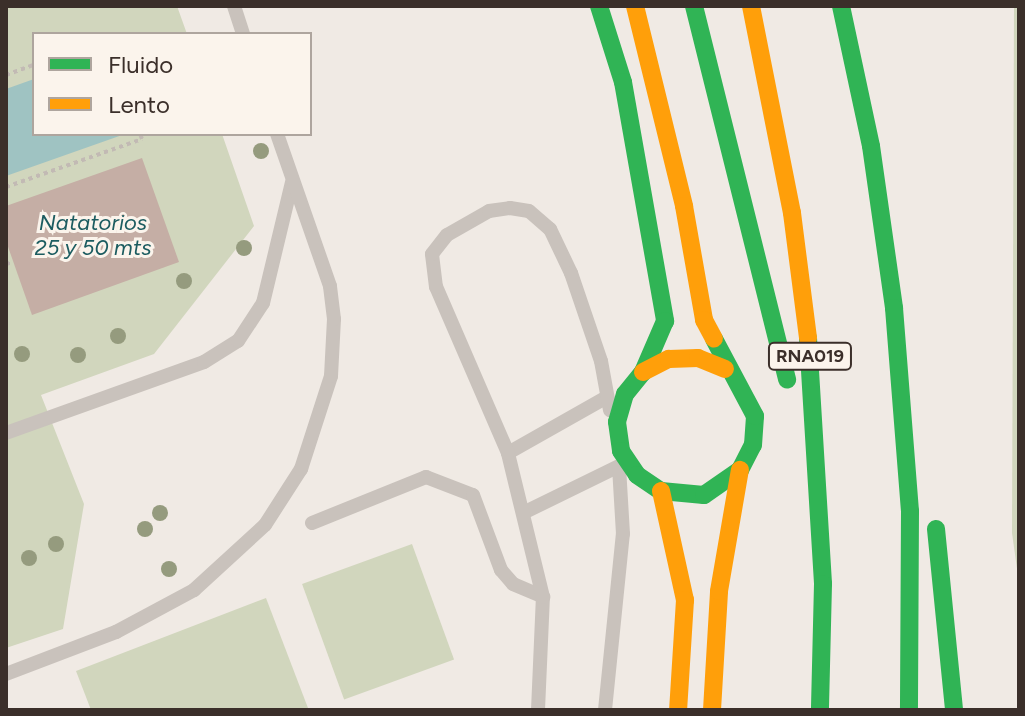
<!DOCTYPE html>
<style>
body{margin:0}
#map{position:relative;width:1025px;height:716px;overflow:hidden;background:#f0eae4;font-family:Figtree,sans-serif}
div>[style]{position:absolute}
.green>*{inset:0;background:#d1d6bd;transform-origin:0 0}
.water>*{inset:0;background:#9fc3c2}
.building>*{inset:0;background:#c5aea5}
.path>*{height:4px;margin-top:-2px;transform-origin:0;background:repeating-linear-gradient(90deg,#c2bab4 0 4px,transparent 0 8px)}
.lane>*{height:14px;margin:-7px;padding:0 7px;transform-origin:7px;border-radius:7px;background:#c9c2bc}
.fast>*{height:18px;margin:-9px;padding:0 9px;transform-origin:9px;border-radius:9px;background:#30b455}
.slow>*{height:18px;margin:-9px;padding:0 9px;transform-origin:9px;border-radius:9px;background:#ff9f0a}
.trees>*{width:16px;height:16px;margin:-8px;border-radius:50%;background:#959b7e}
span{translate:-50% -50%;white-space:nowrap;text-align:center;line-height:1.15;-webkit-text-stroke:6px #fbf4ec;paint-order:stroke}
.shield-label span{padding:2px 6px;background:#fbf4ec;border:2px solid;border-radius:6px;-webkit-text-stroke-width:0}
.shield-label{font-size:18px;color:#3b2f2a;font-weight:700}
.water-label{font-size:22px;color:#1c5c60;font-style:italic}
.frame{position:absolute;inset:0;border:8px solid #3b2f2a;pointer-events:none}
.legend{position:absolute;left:32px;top:32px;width:280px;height:104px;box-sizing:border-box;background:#fbf4ec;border:2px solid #aea59e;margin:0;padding:10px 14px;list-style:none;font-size:24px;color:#3b2f2a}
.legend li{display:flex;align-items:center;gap:16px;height:40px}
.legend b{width:40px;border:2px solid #aea59e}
</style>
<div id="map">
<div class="green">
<i style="clip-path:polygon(6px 6px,177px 6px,187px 34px,34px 34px,34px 134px,222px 134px,254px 226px,154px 354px,41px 395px,84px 504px,63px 629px,6px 648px)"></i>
<i style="clip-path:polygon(1014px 6px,1019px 6px,1019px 583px,1012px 533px)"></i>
<i style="left:412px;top:544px;width:123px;height:117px;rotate:70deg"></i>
<i style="clip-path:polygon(266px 598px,308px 708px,91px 710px,76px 671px)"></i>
</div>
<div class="water">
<i style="clip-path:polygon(34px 79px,34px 134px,125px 134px,6px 176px,6px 89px)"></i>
</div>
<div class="building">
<i style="clip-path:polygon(142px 158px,179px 262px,32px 315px,6px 241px,6px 206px)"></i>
</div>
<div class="path">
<i style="left:6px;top:75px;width:30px;rotate:-20deg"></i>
<i style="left:6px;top:187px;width:144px;rotate:-19.4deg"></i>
<i style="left:142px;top:139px;width:5px;rotate:-112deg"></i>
<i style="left:6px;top:264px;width:7px;rotate:-16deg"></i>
</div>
<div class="lane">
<i style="left:234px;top:6px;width:29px;rotate:72deg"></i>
<i style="left:6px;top:433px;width:210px;rotate:-19.7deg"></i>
<i style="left:204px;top:362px;width:40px;rotate:-32deg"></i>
<i style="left:238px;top:341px;width:45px;rotate:-56.7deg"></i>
<i style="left:263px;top:303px;width:124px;rotate:-76.5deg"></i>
<i style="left:508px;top:453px;width:114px;rotate:-29.5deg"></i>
<i style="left:523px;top:513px;width:107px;rotate:-26.1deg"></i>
<i style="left:312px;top:523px;width:123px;rotate:-22deg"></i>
<i style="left:426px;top:477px;width:50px;rotate:21deg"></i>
<i style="left:473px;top:495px;width:80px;rotate:69.5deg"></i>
<i style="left:501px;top:570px;width:18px;rotate:49deg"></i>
<i style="left:513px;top:584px;width:33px;rotate:23deg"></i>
<i style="left:6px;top:674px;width:118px;rotate:-20.9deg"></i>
<i style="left:116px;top:632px;width:89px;rotate:-28.3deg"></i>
<i style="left:194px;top:590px;width:96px;rotate:-42.5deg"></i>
<i style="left:265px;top:525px;width:67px;rotate:-57.3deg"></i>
<i style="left:301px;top:469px;width:98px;rotate:-72.1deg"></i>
<i style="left:331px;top:376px;width:57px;rotate:-87deg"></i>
<i style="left:334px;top:319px;width:33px;rotate:-97deg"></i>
<i style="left:330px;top:286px;width:161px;rotate:-109.2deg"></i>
<i style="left:538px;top:710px;width:113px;rotate:-87.5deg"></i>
<i style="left:543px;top:597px;width:148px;rotate:-103.7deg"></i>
<i style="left:508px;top:453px;width:181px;rotate:-113.4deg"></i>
<i style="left:436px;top:287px;width:33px;rotate:-97deg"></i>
<i style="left:432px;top:254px;width:24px;rotate:-52deg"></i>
<i style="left:447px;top:235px;width:48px;rotate:-29.7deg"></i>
<i style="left:489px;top:211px;width:21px;rotate:-8deg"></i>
<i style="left:510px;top:208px;width:19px;rotate:9deg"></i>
<i style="left:529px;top:211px;width:28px;rotate:41deg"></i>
<i style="left:550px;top:229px;width:49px;rotate:64.5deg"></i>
<i style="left:571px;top:273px;width:93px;rotate:71.2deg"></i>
<i style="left:601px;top:361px;width:50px;rotate:79.6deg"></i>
<i style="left:605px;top:710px;width:177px;rotate:-84.2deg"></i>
<i style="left:623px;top:534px;width:68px;rotate:-93.4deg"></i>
</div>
<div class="fast">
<i style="left:599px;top:6px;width:80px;rotate:72.5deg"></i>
<i style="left:623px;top:82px;width:243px;rotate:80deg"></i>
<i style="left:665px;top:321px;width:56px;rotate:113.3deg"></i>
<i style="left:643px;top:372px;width:28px;rotate:129deg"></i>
<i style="left:625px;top:394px;width:29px;rotate:106deg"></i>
<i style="left:617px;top:422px;width:29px;rotate:82deg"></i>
<i style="left:621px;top:451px;width:29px;rotate:56deg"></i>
<i style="left:637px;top:475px;width:29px;rotate:34deg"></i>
<i style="left:661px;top:491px;width:43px;rotate:5.3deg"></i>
<i style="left:704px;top:495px;width:44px;rotate:-34.8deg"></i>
<i style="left:740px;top:470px;width:28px;rotate:-63deg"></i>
<i style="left:753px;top:445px;width:29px;rotate:-86deg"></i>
<i style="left:755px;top:416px;width:87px;rotate:-118deg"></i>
<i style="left:694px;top:6px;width:385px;rotate:76deg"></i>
<i style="left:841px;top:6px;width:143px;rotate:77.9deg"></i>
<i style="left:871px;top:146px;width:164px;rotate:81.9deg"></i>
<i style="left:894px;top:308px;width:204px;rotate:85.5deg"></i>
<i style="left:910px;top:511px;width:199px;rotate:90.3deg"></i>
<i style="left:808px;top:338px;width:246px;rotate:86.5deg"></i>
<i style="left:823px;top:584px;width:126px;rotate:91.4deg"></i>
<i style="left:936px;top:529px;width:182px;rotate:84.3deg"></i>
</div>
<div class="slow">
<i style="left:635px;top:6px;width:206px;rotate:76.2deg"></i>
<i style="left:684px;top:206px;width:116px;rotate:80deg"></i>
<i style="left:704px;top:320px;width:21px;rotate:62deg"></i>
<i style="left:751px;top:6px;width:211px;rotate:78.8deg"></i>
<i style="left:792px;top:213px;width:126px;rotate:82.7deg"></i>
<i style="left:643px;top:372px;width:29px;rotate:-27deg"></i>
<i style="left:669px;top:359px;width:29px;rotate:-2deg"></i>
<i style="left:698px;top:358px;width:29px;rotate:22deg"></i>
<i style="left:661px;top:491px;width:112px;rotate:77.6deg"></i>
<i style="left:685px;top:600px;width:110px;rotate:93.6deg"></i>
<i style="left:712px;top:710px;width:119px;rotate:-86.6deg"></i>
<i style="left:719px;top:591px;width:123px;rotate:-80.2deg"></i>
</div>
<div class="trees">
<i style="left:261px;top:151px"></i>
<i style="left:244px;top:248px"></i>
<i style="left:184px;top:281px"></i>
<i style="left:118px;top:336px"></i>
<i style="left:22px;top:354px"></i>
<i style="left:78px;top:355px"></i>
<i style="left:160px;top:513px"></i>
<i style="left:145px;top:529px"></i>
<i style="left:56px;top:544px"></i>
<i style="left:29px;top:558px"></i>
<i style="left:169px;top:569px"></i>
</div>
<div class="shield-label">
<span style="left:810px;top:356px">RNA019</span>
</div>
<div class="water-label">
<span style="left:93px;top:235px">Natatorios<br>25 y 50 mts</span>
</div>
<div class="frame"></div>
<ul class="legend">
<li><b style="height:10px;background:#30b455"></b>Fluido</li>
<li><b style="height:10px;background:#ff9f0a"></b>Lento</li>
</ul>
</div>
